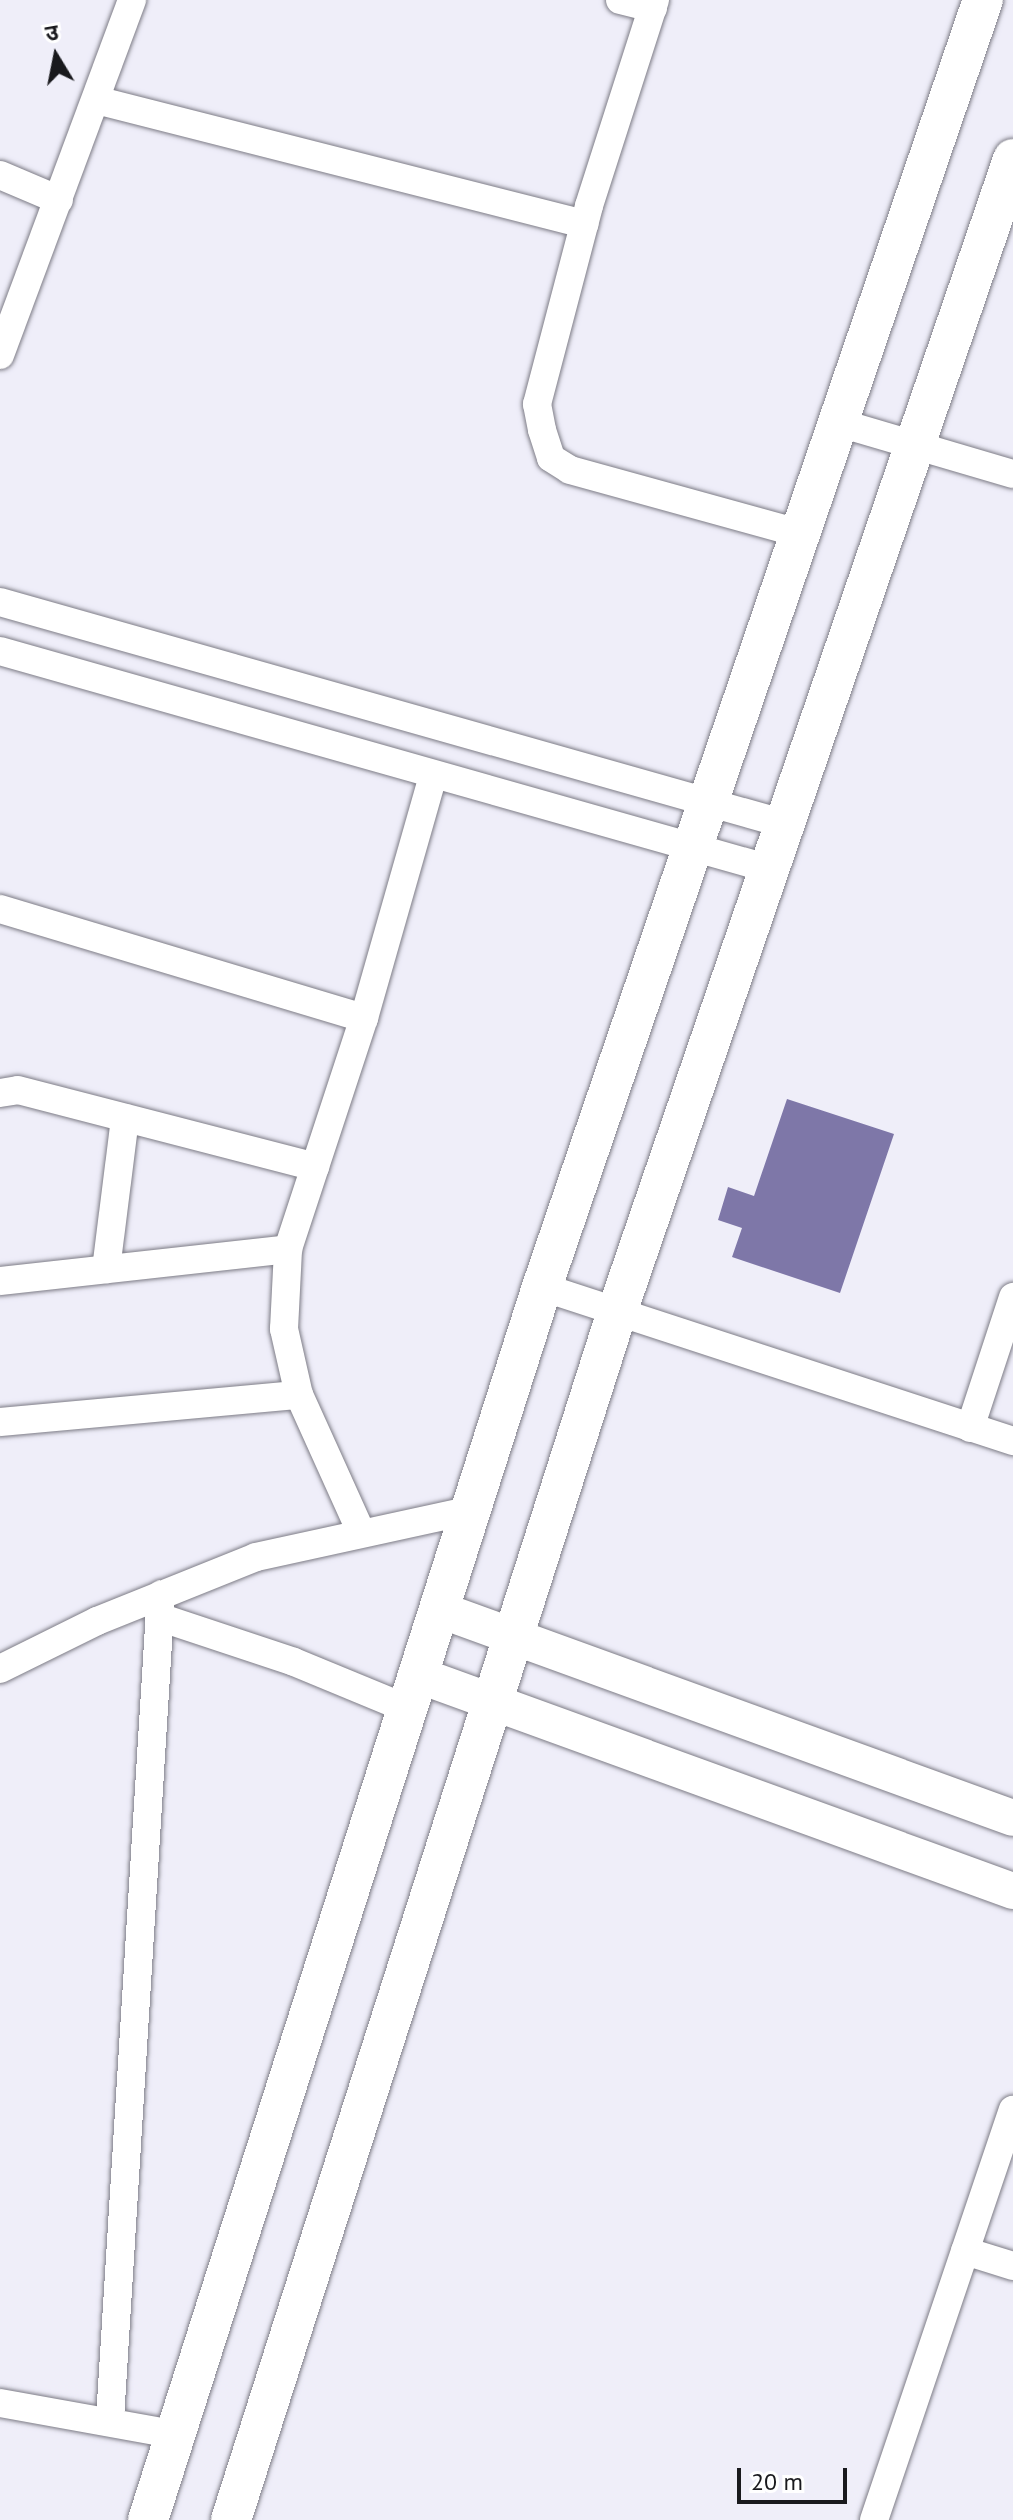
<!DOCTYPE html>
<meta charset="utf-8">
<style>
body{margin:0}
#map{position:relative;width:1013px;height:2520px;overflow:hidden;background:#efeef9;font-family:"PT Sans","Noto Sans Devanagari",sans-serif}
div>[style]{position:absolute}
.building>*{inset:0;background:#7e77a8}
.roads{filter:drop-shadow(0 0 2px #7d7c86) drop-shadow(0 0 2px #7d7c86)}
.minor>*{height:28px;margin:-14px;padding:0 14px;transform-origin:14px;border-radius:14px;background:#fff}
.tertiary>*{height:36px;margin:-18px;padding:0 18px;transform-origin:18px;border-radius:18px;background:#fff}
.secondary>*{height:40px;margin:-20px;padding:0 20px;transform-origin:20px;border-radius:20px;background:#fff}
span{translate:-50% -50%;white-space:nowrap;text-align:center;line-height:1.15;-webkit-text-stroke:7px #fff;paint-order:stroke}
.north{position:absolute;left:16px;top:16px;width:80px;height:80px;-webkit-text-stroke:6px #fff;paint-order:stroke;rotate:350deg;font-size:22px;font-weight:700;line-height:32px;text-align:center;color:#19191d}
.north::after{content:'';display:block;margin:auto;width:28px;height:36px;background:#19191d;clip-path:polygon(50% 0,100% 100%,50% 72%,0 100%)}
.scale{position:absolute;left:737px;top:2468px;width:110px;height:36px;box-sizing:border-box;border:4px solid #19191d;border-top:0;padding-left:10px;font-size:24px;line-height:28px;white-space:nowrap;color:#19191d;-webkit-text-stroke:6px #fff;paint-order:stroke}
</style>
<div id="map">
<div class="building">
<i style="clip-path:polygon(787px 1099px,894px 1134px,840px 1293px,732px 1257px,742px 1228px,718px 1220px,728px 1187px,754px 1196px)"></i>
</div>
<div class="roads">
<div class="minor">
<i style="left:620px;top:0;width:34px;rotate:14deg"></i>
<i style="left:655px;top:0;width:216px;rotate:107.8deg"></i>
<i style="left:589px;top:206px;width:205px;rotate:104.7deg"></i>
<i style="left:537px;top:404px;width:26px;rotate:79deg"></i>
<i style="left:542px;top:430px;width:29px;rotate:72deg"></i>
<i style="left:551px;top:458px;width:22px;rotate:32deg"></i>
<i style="left:570px;top:470px;width:238px;rotate:15.4deg"></i>
<i style="left:96px;top:100px;width:504px;rotate:14.26deg"></i>
<i style="left:0;top:175px;width:64px;rotate:23deg"></i>
<i style="left:0;top:355px;width:379px;rotate:-69.6deg"></i>
<i style="left:836px;top:422px;width:184px;rotate:16.4deg"></i>
<i style="left:0;top:602px;width:816px;rotate:15.79deg"></i>
<i style="left:0;top:651px;width:800px;rotate:15.81deg"></i>
<i style="left:0;top:909px;width:380px;rotate:16.7deg"></i>
<i style="left:0;top:1093px;width:18px;rotate:-9deg"></i>
<i style="left:18px;top:1090px;width:307px;rotate:14.5deg"></i>
<i style="left:106px;top:1269px;width:152px;rotate:-82.8deg"></i>
<i style="left:0;top:1281px;width:290px;rotate:-6.3deg"></i>
<i style="left:542px;top:1287px;width:496px;rotate:18.1deg"></i>
<i style="left:0;top:1422px;width:300px;rotate:-5.2deg"></i>
<i style="left:970px;top:1428px;width:138px;rotate:-71.8deg"></i>
<i style="left:361px;top:1532px;width:150px;rotate:-114.3deg"></i>
<i style="left:299px;top:1395px;width:68px;rotate:-102.8deg"></i>
<i style="left:284px;top:1329px;width:80px;rotate:-87.1deg"></i>
<i style="left:288px;top:1249px;width:243px;rotate:-71.8deg"></i>
<i style="left:364px;top:1018px;width:253px;rotate:-74.1deg"></i>
<i style="left:159px;top:1617px;width:142px;rotate:18.4deg"></i>
<i style="left:294px;top:1662px;width:123px;rotate:22.4deg"></i>
<i style="left:0;top:1669px;width:108px;rotate:-26.3deg"></i>
<i style="left:97px;top:1621px;width:171px;rotate:-21.9deg"></i>
<i style="left:256px;top:1557px;width:225px;rotate:-12.3deg"></i>
<i style="left:965px;top:2251px;width:50px;rotate:17.4deg"></i>
<i style="left:0;top:2403px;width:176px;rotate:10.2deg"></i>
<i style="left:110px;top:2419px;width:826px;rotate:-86.46deg"></i>
<i style="left:874px;top:2520px;width:433px;rotate:-71.3deg"></i>
</div>
<div class="tertiary">
<i style="left:443px;top:1611px;width:606px;rotate:19.96deg"></i>
<i style="left:421px;top:1676px;width:630px;rotate:19.96deg"></i>
</div>
<div class="secondary">
<i style="left:148px;top:2520px;width:1294px;rotate:-72.28deg"></i>
<i style="left:542px;top:1287px;width:1360px;rotate:-71.09deg"></i>
<i style="left:231px;top:2520px;width:1268px;rotate:-72.28deg"></i>
<i style="left:617px;top:1312px;width:1219px;rotate:-71.04deg"></i>
</div>
</div>
<div class="north">उ</div>
<div class="scale">20 m</div>
</div>
